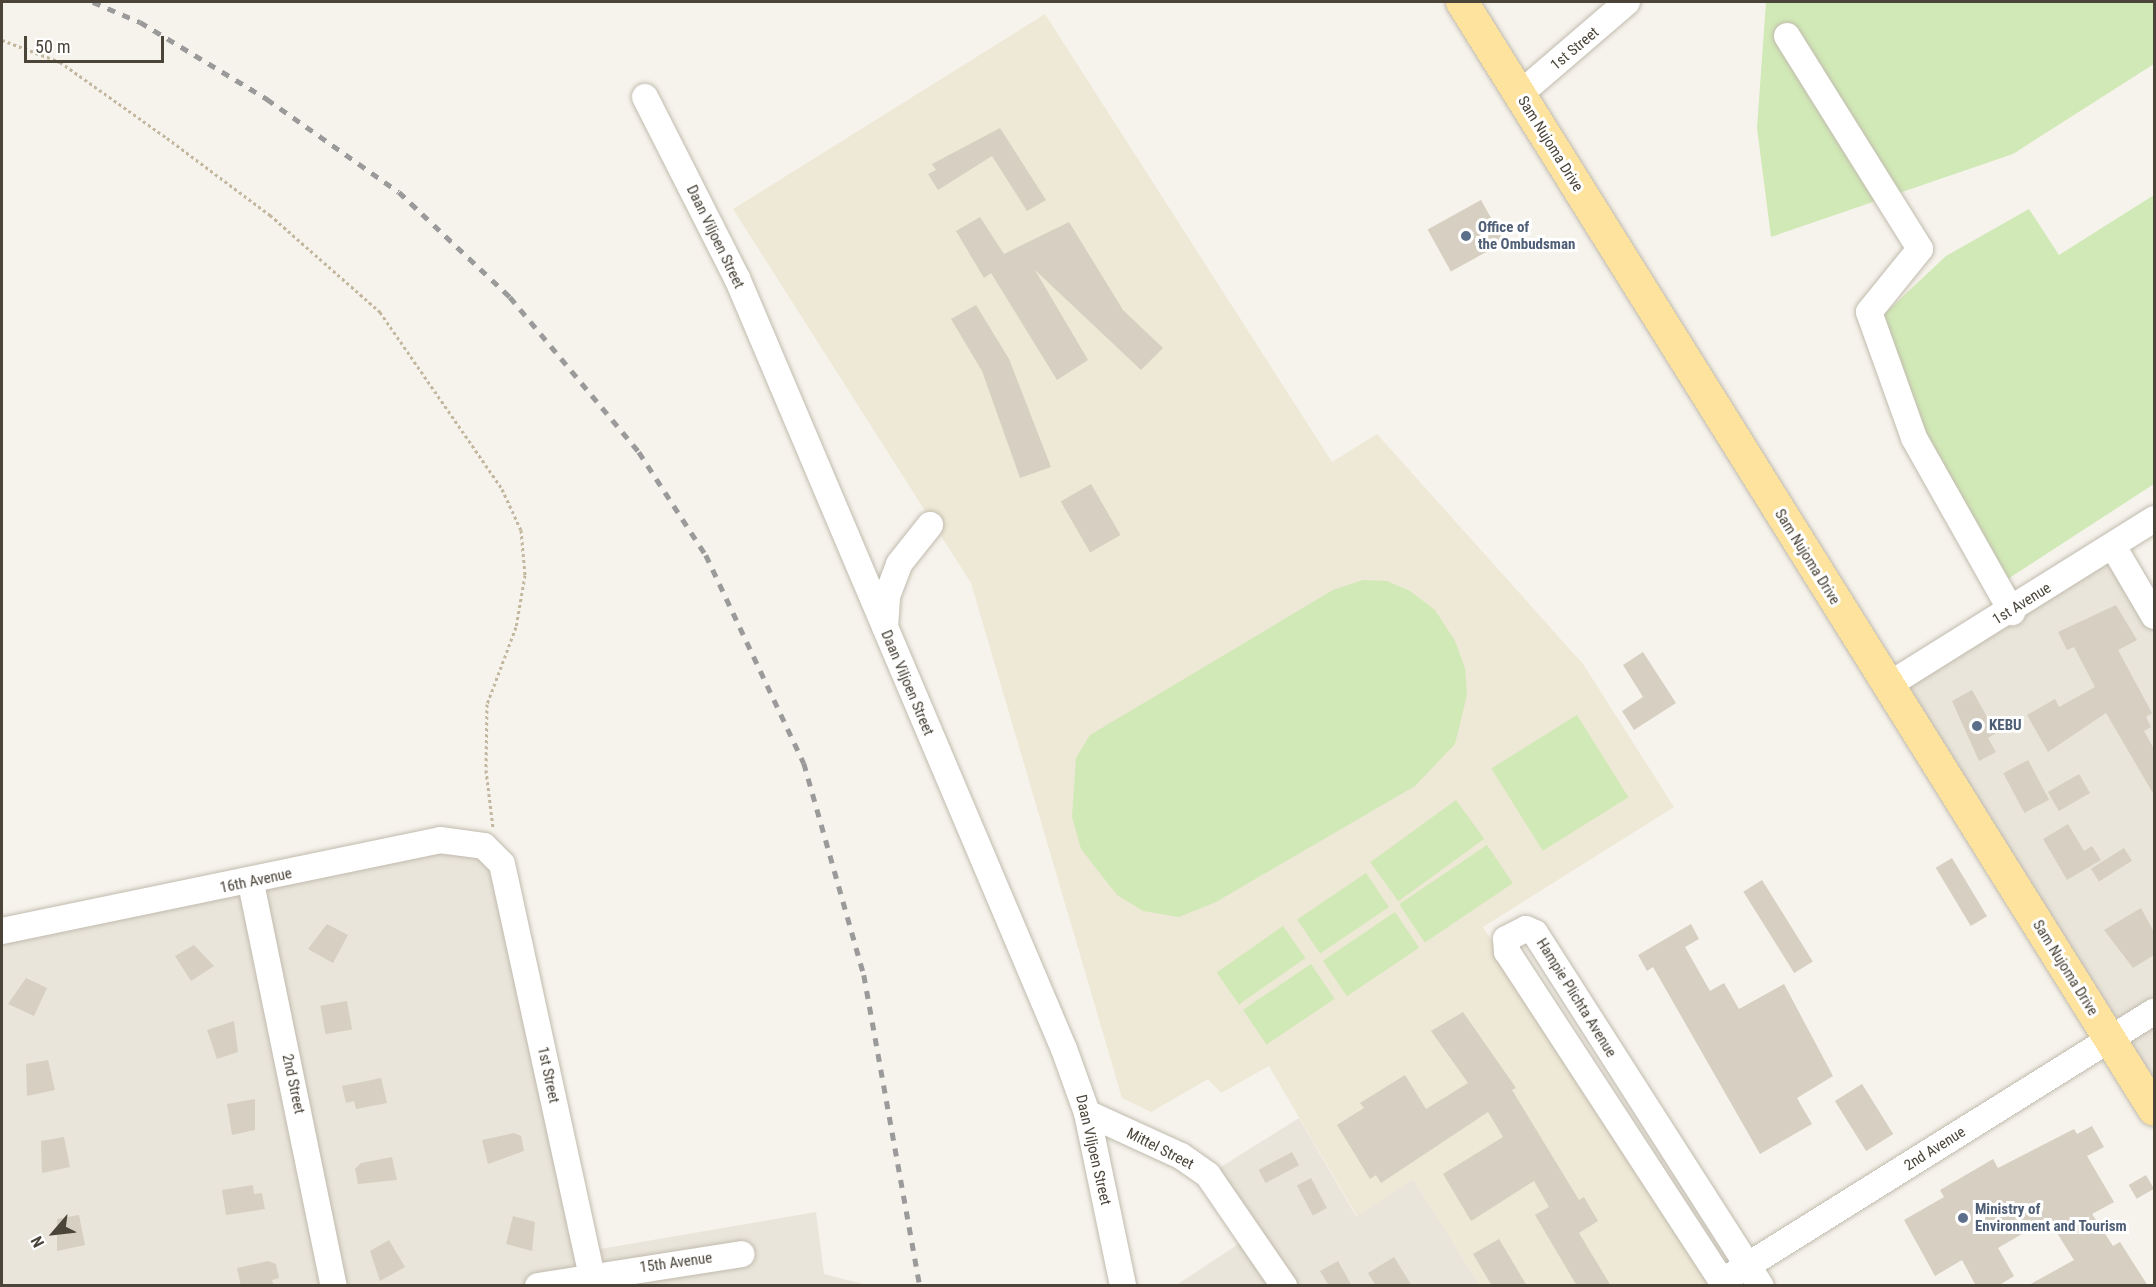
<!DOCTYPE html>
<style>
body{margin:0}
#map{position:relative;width:2156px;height:1287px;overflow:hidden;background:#f6f3ec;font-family:"Roboto Condensed",sans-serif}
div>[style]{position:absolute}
.residential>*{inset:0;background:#e9e5da}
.education>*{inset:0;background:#eee8d6}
.green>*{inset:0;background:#d1e9b6;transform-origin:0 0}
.building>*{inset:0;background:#d7cfc1;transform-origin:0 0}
.path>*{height:3px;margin-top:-1.5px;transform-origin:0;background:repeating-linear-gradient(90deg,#c3b79f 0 3px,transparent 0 6px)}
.roads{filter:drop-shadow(0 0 2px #c1bbae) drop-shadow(0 0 2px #c1bbae)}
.minor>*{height:26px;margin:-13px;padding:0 13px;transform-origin:13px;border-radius:13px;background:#fff}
.major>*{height:32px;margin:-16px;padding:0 16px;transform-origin:16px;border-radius:16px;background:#fde39d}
.rail>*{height:4.5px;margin-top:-2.25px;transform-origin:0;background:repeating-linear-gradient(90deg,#9a9a9a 0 8px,transparent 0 16px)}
.dots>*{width:16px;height:16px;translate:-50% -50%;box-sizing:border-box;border:3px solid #fff;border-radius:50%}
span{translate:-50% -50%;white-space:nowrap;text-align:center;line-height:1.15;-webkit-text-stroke:6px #fff;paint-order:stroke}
.street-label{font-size:15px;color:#4a4439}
.service-label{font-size:15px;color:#4e5e75;font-weight:700}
.left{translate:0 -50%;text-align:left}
.frame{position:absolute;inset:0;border:3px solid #4a4439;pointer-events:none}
.north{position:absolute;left:24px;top:1203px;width:60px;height:60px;-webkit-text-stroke:4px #fff;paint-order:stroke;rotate:242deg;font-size:16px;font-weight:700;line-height:24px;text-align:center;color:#4a4439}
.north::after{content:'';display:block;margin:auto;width:21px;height:27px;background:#4a4439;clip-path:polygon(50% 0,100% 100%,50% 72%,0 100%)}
.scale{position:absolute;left:24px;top:36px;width:140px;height:27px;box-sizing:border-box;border:3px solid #4a4439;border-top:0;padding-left:8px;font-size:18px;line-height:21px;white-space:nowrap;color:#4a4439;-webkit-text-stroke:4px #fff;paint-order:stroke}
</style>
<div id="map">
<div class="residential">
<i style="clip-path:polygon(2113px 546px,2154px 616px,2154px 1110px,1887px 686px)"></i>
<i style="clip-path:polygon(440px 840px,502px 864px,600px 1249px,816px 1212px,824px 1274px,867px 1285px,2px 1286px,2px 931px)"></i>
<i style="clip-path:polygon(1299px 1118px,1356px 1216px,1413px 1179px,1480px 1285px,1175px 1286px,1252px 1235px,1208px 1175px)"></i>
</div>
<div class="education">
<i style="clip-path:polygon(1045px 14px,1332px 462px,1377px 434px,1583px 664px,1674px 807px,1483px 927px,1712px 1285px,1480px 1285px,1413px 1179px,1357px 1216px,1269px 1066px,1221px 1093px,1208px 1079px,1151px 1112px,1122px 1098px,971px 583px,733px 209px)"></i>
</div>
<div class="green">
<i style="clip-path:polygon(1766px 2px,2154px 2px,2154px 64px,2013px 154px,1771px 237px,1757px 128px)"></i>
<i style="clip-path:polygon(2154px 195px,2154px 484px,2003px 582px,1915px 424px,1881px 317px,1946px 256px,2029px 209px,2059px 255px)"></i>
<i style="clip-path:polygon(1363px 580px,1387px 581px,1410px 591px,1435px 610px,1455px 641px,1465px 668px,1467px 695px,1455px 744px,1415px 786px,1216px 902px,1179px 917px,1143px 911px,1117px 895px,1081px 849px,1072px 817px,1076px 758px,1090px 735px,1333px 590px)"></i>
<i style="left:1577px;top:715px;width:97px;height:101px;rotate:58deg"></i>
<i style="left:1456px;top:800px;width:48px;height:106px;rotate:54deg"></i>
<i style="left:1487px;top:845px;width:46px;height:106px;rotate:56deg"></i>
<i style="left:1366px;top:873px;width:41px;height:83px;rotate:56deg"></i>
<i style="left:1395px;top:912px;width:43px;height:87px;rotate:56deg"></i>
<i style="left:1283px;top:926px;width:39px;height:81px;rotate:55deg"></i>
<i style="left:1311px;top:964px;width:42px;height:82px;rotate:56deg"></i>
</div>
<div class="building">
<i style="clip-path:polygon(1000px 128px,1046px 200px,1027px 211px,992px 156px,938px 190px,928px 174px,936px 170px,932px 164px)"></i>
<i style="left:1481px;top:200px;width:48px;height:61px;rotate:61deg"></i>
<i style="clip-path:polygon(980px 217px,1004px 254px,1069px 222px,1123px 310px,1163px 348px,1141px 370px,1035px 270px,1088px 360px,1057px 380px,991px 273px,984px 278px,956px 231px)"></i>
<i style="clip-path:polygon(976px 305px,1009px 359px,1051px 467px,1020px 478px,982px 371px,951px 319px)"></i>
<i style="left:1091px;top:484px;width:59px;height:35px;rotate:60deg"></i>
<i style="clip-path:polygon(2116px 605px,2137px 640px,2118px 650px,2152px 713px,2146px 717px,2151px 727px,2144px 731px,2154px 749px,2154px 795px,2106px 713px,2048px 752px,2027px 715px,2055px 699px,2059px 707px,2095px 687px,2074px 647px,2067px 650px,2058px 632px)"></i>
<i style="clip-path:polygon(1643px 652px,1676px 703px,1634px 730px,1622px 711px,1643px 697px,1623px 665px)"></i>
<i style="clip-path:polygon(1972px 690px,1996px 733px,1988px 738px,1996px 752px,1979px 761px,1952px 701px)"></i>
<i style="left:2028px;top:760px;width:45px;height:28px;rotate:62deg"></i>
<i style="left:2079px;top:774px;width:22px;height:36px;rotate:60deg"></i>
<i style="clip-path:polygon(2068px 824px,2084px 851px,2092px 846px,2101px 860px,2067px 880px,2043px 839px)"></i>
<i style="left:2124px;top:848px;width:15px;height:39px;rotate:58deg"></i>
<i style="left:1952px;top:858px;width:68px;height:19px;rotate:59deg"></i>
<i style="left:1762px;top:880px;width:96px;height:22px;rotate:58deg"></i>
<i style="clip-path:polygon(2141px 908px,2154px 932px,2154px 955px,2133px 968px,2104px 930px)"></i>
<i style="clip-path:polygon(327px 924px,348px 935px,333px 963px,308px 949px)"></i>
<i style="clip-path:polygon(1691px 924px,1699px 939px,1685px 947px,1710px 991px,1724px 983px,1739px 1009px,1784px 984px,1833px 1076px,1797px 1098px,1812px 1124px,1760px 1154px,1653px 967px,1647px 971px,1638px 955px)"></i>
<i style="clip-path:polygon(194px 945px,214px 966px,191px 981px,175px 956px)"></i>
<i style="clip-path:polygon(26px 978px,47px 988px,34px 1016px,8px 1004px)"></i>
<i style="left:347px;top:1001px;width:29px;height:27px;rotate:80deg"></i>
<i style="clip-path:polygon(1463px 1012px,1516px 1088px,1512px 1090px,1579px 1200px,1584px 1197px,1598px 1221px,1579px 1233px,1611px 1286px,1577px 1286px,1535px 1215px,1549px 1207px,1534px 1181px,1471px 1221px,1443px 1174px,1503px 1137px,1488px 1112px,1381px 1183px,1376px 1175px,1370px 1179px,1337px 1125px,1364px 1108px,1360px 1103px,1405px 1075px,1426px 1109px,1468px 1083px,1431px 1031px)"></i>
<i style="clip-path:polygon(234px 1021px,238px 1052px,217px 1059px,207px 1030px)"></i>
<i style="clip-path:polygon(48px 1060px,55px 1090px,27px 1096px,26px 1064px)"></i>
<i style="clip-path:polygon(381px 1078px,387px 1103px,356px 1109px,354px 1101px,346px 1103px,342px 1086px)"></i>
<i style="left:1862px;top:1084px;width:59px;height:32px;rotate:58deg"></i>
<i style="clip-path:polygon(255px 1099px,255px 1130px,232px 1135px,227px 1104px)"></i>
<i style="clip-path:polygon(2092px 1126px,2104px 1147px,2087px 1156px,2114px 1202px,2092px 1214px,2113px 1246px,2120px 1242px,2148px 1286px,2027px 1286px,2074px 1260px,2048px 1219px,1998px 1248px,2014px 1276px,1998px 1286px,1976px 1286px,1962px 1260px,1935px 1276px,1904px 1220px,1944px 1197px,1940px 1190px,1993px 1159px,1998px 1168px,2074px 1129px,2077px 1134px)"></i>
<i style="clip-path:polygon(514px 1133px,521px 1136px,524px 1151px,488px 1164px,482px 1140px)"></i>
<i style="clip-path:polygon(64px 1137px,70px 1167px,42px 1173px,41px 1141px)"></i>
<i style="left:1292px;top:1152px;width:15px;height:38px;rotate:62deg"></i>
<i style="clip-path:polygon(392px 1157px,397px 1180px,358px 1184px,355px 1169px,361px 1163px)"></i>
<i style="left:2146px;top:1175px;width:16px;height:20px;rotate:60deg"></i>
<i style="left:1311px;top:1178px;width:34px;height:16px;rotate:62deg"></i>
<i style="clip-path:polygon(253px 1185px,254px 1194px,262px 1193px,265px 1209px,226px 1215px,222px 1190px)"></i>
<i style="clip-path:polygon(79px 1215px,85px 1245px,57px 1251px,57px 1219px)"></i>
<i style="clip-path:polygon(513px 1216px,535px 1222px,532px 1251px,506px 1244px)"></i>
<i style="clip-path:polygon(1499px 1239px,1527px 1286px,1492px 1286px,1473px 1254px)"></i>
<i style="clip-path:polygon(389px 1240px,405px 1267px,380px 1281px,370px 1251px)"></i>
<i style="clip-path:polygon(1394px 1257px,1412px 1286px,1376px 1286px,1368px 1273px)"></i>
<i style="clip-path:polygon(268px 1261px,276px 1264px,279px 1278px,272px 1280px,274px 1286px,241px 1286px,237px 1268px)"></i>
<i style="clip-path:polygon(1338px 1261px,1352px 1286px,1329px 1286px,1320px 1271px)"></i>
</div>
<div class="path">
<i style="left:2px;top:40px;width:62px;rotate:20.8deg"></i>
<i style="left:60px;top:62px;width:131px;rotate:35.4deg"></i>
<i style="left:167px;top:138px;width:129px;rotate:36.8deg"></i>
<i style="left:270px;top:215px;width:147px;rotate:41.4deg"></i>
<i style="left:380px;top:312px;width:215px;rotate:55.4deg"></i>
<i style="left:502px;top:489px;width:45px;rotate:65.1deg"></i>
<i style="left:521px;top:530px;width:45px;rotate:84.9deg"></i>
<i style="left:525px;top:575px;width:53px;rotate:99.8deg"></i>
<i style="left:516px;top:627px;width:82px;rotate:110.6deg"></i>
<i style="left:487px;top:704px;width:66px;rotate:90.9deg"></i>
<i style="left:486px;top:770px;width:58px;rotate:83.1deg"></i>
</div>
<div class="roads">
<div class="minor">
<i style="left:1787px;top:36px;width:251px;rotate:58deg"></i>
<i style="left:1920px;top:249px;width:81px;rotate:129deg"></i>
<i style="left:1869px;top:312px;width:134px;rotate:70.3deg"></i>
<i style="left:1914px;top:438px;width:200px;rotate:60.6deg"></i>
<i style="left:1520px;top:94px;width:141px;rotate:-40.7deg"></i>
<i style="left:645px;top:97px;width:203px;rotate:63.1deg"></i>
<i style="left:737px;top:278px;width:837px;rotate:67.02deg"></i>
<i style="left:1064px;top:1049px;width:68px;rotate:70.2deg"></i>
<i style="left:1087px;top:1113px;width:177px;rotate:78.2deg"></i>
<i style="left:2113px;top:546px;width:81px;rotate:59.6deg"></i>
<i style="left:885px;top:627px;width:31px;rotate:-86deg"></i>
<i style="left:887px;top:596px;width:34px;rotate:-69deg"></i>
<i style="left:899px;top:564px;width:50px;rotate:-51.5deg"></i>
<i style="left:1887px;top:686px;width:315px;rotate:-32deg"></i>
<i style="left:251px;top:883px;width:411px;rotate:78.4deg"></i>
<i style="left:2px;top:931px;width:447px;rotate:-11.7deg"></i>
<i style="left:440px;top:840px;width:44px;rotate:7.8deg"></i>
<i style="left:484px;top:846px;width:25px;rotate:45deg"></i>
<i style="left:502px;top:864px;width:432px;rotate:77.7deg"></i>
<i style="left:1087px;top:1113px;width:103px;rotate:24.6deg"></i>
<i style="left:1181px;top:1156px;width:33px;rotate:35deg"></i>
<i style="left:1208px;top:1175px;width:135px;rotate:55.6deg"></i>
<i style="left:1734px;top:1274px;width:495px;rotate:-32deg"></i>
<i style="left:538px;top:1286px;width:206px;rotate:-8.9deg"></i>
<i style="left:1725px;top:1286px;width:399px;rotate:-123.1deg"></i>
<i style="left:1507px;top:952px;width:13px;rotate:-94deg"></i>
<i style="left:1506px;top:939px;width:22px;rotate:-27deg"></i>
<i style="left:1526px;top:929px;width:10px;rotate:24deg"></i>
<i style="left:1535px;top:933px;width:419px;rotate:57.4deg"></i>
</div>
<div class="major">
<i style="left:1462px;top:2px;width:1306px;rotate:58.01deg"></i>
</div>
</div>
<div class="rail">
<i style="left:93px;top:2px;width:51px;rotate:23.1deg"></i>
<i style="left:140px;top:22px;width:149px;rotate:31.2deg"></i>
<i style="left:267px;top:99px;width:161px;rotate:35.2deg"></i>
<i style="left:399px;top:192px;width:153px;rotate:43.4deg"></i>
<i style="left:510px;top:297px;width:202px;rotate:50.2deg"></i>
<i style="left:639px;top:452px;width:123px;rotate:57deg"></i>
<i style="left:706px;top:555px;width:230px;rotate:64.8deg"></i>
<i style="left:804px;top:763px;width:220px;rotate:74.2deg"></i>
<i style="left:864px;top:975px;width:316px;rotate:79.8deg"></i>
</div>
<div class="dots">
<i style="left:1466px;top:236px;background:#5c6f8a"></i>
<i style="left:1977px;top:726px;background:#5c6f8a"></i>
<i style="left:1963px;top:1218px;background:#5c6f8a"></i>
</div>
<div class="street-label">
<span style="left:1575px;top:49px;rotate:-40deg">1st Street</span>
<span style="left:1550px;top:144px;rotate:58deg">Sam Nujoma Drive</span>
<span style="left:715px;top:237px;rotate:64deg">Daan Viljoen Street</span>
<span style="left:1807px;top:557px;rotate:58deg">Sam Nujoma Drive</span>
<span style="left:2022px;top:604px;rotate:-32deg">1st Avenue</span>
<span style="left:907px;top:683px;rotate:67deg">Daan Viljoen Street</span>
<span style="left:256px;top:881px;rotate:-12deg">16th Avenue</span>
<span style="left:2065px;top:968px;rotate:58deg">Sam Nujoma Drive</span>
<span style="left:1576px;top:998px;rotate:58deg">Hampie Plichta Avenue</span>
<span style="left:548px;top:1075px;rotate:78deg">1st Street</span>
<span style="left:293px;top:1084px;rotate:78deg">2nd Street</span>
<span style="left:1160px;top:1149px;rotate:27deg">Mittel Street</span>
<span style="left:1935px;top:1149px;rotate:-32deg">2nd Avenue</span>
<span style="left:1093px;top:1150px;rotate:77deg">Daan Viljoen Street</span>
<span style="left:676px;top:1263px;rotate:-8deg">15th Avenue</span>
</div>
<div class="service-label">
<span class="left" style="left:1478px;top:236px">Office of<br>the Ombudsman</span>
<span class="left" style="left:1989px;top:726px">KEBU</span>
<span class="left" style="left:1975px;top:1218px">Ministry of<br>Environment and Tourism</span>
</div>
<div class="frame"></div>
<div class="north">N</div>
<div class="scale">50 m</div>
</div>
